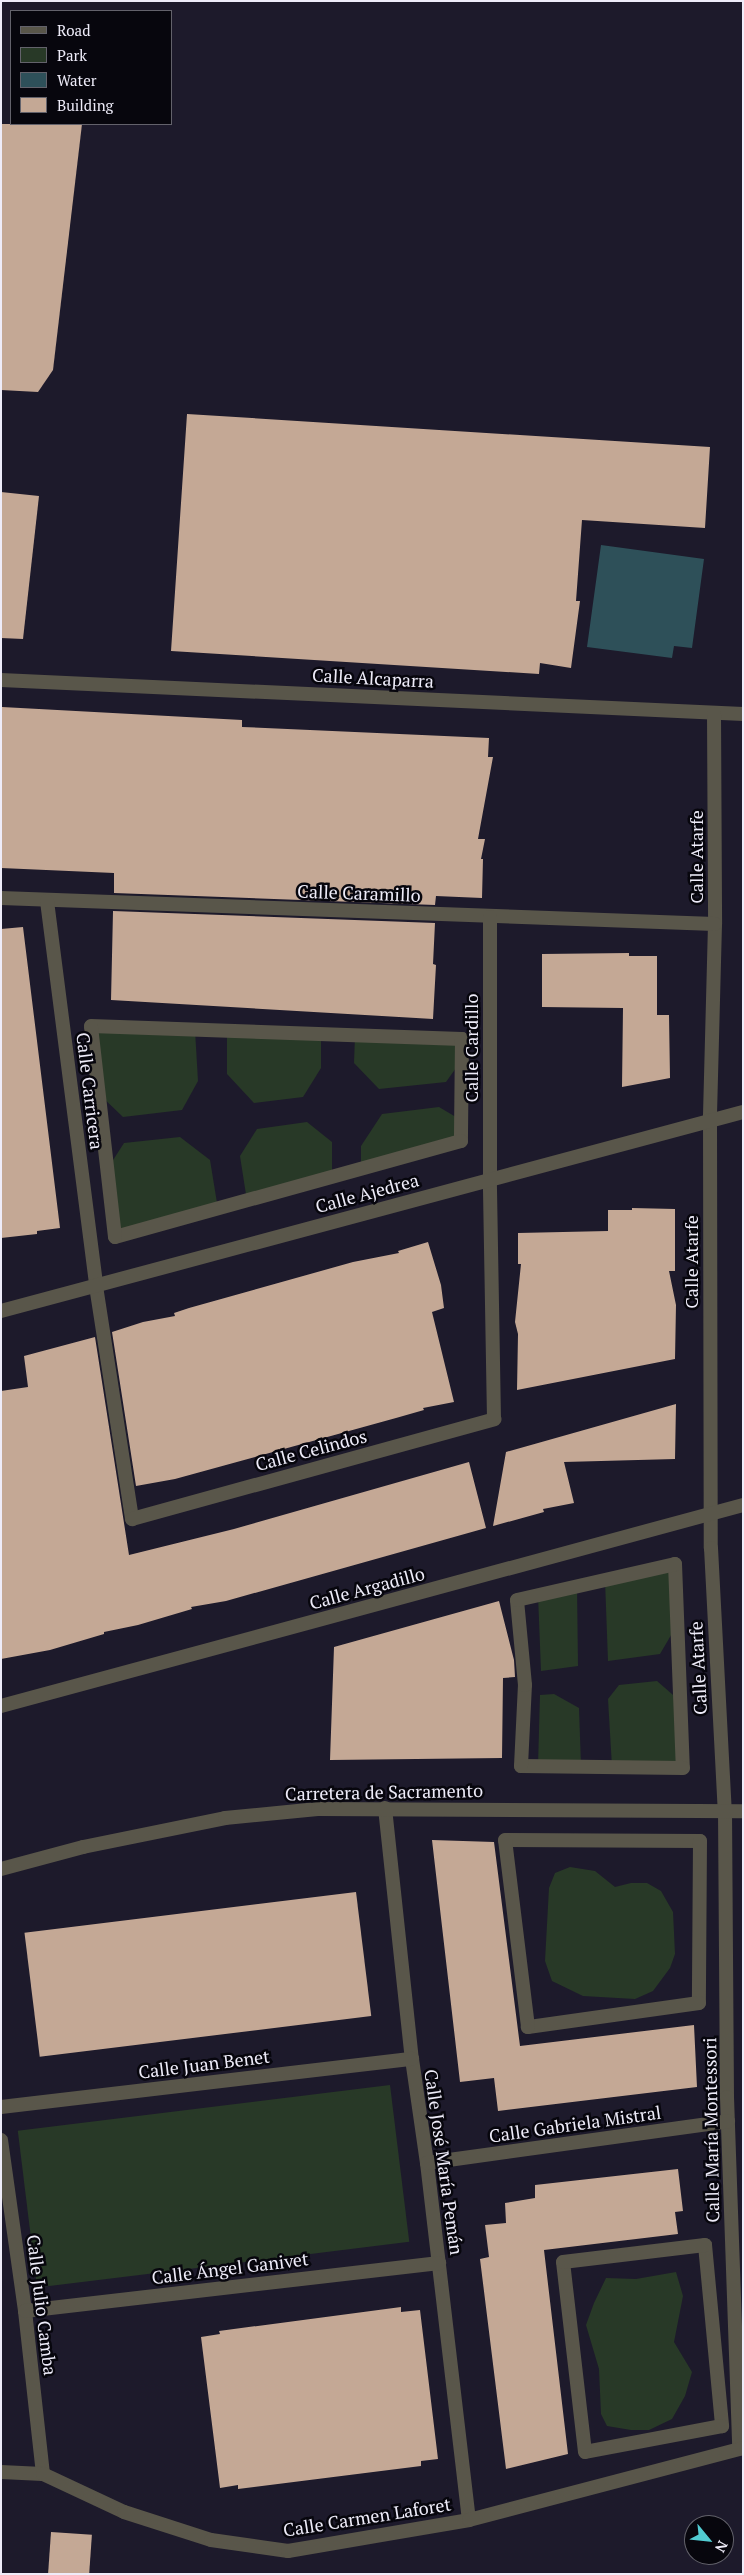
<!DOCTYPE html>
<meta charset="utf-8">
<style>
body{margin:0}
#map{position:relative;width:744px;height:2575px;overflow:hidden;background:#1d1a2b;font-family:"PT Serif",serif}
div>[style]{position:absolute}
.green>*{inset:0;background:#283927;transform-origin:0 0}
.water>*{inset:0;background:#2e5059}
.building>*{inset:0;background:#c4a895;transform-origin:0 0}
.pedestrian>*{height:14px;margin:-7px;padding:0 7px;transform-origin:7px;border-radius:7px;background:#59564a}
.minor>*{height:14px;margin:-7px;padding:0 7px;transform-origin:7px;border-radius:7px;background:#59564a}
span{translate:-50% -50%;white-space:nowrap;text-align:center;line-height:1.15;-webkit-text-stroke:5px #07060d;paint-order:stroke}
.street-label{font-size:18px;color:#eeecf9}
.frame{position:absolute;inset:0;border:2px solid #eeecf9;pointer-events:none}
.legend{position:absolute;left:10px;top:10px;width:162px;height:115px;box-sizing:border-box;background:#07060d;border:1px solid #63626b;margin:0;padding:6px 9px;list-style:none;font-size:15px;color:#eeecf9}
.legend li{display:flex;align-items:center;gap:10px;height:25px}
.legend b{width:25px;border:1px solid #63626b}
.north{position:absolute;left:684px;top:2515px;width:50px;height:50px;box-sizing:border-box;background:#07060d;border:1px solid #63626b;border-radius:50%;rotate:118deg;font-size:14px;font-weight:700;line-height:20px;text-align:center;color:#eeecf9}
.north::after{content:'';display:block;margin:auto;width:18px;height:22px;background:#51ccd2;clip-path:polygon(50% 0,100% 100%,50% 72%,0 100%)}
</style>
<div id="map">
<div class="green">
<i style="clip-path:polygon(91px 1026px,195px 1030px,198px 1081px,182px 1110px,123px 1117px,99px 1094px)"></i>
<i style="clip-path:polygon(227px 1031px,321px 1034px,321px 1068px,303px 1097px,254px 1103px,227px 1074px)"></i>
<i style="clip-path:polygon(355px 1036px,462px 1039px,461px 1061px,446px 1082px,379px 1089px,354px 1063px)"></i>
<i style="clip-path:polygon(439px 1107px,461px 1120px,461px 1141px,361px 1169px,361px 1146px,382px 1114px)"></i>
<i style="clip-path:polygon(307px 1122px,332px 1142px,332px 1177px,247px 1201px,240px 1156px,257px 1129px)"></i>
<i style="clip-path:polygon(180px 1137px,210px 1160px,218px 1209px,115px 1237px,108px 1168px,124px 1143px)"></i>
<i style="clip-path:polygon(675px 1564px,677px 1625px,660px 1654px,608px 1661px,605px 1580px)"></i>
<i style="clip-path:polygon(577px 1586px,578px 1666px,541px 1671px,538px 1595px)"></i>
<i style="clip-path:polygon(657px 1681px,680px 1701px,683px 1768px,612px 1767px,608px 1699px,619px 1685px)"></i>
<i style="clip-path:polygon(554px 1694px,579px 1708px,581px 1766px,538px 1766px,540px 1695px)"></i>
<i style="clip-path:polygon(570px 1867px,595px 1871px,615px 1887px,631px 1883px,647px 1883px,661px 1891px,673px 1912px,675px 1954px,670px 1968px,653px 1991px,635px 1999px,583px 1996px,552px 1981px,545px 1961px,549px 1888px,555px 1873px)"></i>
<i style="left:390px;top:2085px;width:158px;height:375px;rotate:83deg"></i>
<i style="clip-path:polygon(676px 2272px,683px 2296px,674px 2342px,692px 2372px,685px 2396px,672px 2419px,649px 2430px,631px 2430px,607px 2426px,601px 2414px,599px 2369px,586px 2325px,594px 2303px,606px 2278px,636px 2279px)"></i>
</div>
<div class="water">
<i style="clip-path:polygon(601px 545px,704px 559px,692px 648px,674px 646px,672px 658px,587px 647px)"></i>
</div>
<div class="building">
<i style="clip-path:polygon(1px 124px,82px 124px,53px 370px,38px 392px,1px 390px)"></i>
<i style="clip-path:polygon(187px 414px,710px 447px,705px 528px,582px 520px,576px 601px,580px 601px,571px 668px,540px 663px,539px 674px,171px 651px)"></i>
<i style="clip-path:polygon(1px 492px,39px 496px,23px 639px,1px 638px)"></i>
<i style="clip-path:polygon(2px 707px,242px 720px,242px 727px,489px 738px,488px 757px,493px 757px,478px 839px,485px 839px,481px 859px,483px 859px,482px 898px,436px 896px,435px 905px,114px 893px,114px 873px,1px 868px)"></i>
<i style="clip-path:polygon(113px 911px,435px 923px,433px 964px,436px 965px,433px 1019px,111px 1000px)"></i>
<i style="clip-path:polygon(23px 927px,60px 1228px,37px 1231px,37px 1234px,1px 1238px,1px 929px)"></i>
<i style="clip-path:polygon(629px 953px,629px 956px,657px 956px,657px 1015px,669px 1015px,670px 1078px,622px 1087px,623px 1008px,542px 1007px,542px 954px)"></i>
<i style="clip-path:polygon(632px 1208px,675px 1209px,675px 1271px,669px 1271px,676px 1305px,675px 1359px,517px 1390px,518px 1334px,515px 1322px,521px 1264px,518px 1264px,518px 1233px,608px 1231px,608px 1210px,632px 1210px)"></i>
<i style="clip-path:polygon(428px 1242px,441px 1285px,444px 1308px,432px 1312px,454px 1402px,423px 1408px,424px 1410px,396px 1418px,175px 1479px,136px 1486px,112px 1332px,143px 1322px,175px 1316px,174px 1313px,189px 1308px,353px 1262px,399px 1253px,398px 1251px)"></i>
<i style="clip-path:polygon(95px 1337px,129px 1555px,234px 1529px,469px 1462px,486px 1528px,226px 1601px,191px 1607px,192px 1609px,138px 1625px,104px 1632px,104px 1634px,50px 1650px,1px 1659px,1px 1391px,28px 1387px,24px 1356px)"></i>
<i style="clip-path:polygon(676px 1404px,675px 1459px,564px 1462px,574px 1503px,543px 1509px,544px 1512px,493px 1526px,506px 1452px)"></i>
<i style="clip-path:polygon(499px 1601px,514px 1660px,515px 1677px,503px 1678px,502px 1758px,330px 1760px,334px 1647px)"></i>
<i style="clip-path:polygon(432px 1840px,494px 1842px,520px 2046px,694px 2025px,697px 2087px,498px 2111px,494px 2078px,460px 2082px)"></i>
<i style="left:356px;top:1892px;width:125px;height:334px;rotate:83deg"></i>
<i style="clip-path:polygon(678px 2169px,683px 2211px,675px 2212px,678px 2234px,544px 2250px,568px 2454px,506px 2469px,480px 2259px,489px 2257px,485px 2225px,506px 2223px,505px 2203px,535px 2198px,535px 2185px)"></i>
<i style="clip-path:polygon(401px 2307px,401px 2312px,420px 2310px,438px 2459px,421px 2461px,421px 2466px,397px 2469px,238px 2489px,238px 2485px,220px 2488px,201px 2337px,220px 2334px,219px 2331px)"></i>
<i style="left:51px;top:2532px;width:41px;height:42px;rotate:4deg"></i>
</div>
<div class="pedestrian">
<i style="left:91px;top:1026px;width:371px;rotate:2deg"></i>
<i style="left:462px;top:1039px;width:102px;rotate:90.6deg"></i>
<i style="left:461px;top:1141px;width:359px;rotate:164.5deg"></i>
<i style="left:115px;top:1237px;width:212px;rotate:-96.5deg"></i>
<i style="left:675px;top:1564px;width:204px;rotate:87.8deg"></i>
<i style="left:683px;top:1768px;width:162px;rotate:-179.3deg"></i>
<i style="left:521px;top:1766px;width:81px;rotate:-87.2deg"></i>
<i style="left:525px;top:1685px;width:85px;rotate:-95.4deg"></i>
<i style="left:517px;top:1600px;width:162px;rotate:-12.8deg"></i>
<i style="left:505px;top:1840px;width:195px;rotate:0.3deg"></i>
<i style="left:700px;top:1841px;width:162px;rotate:90.4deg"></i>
<i style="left:699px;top:2003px;width:173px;rotate:172deg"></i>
<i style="left:528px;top:2027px;width:188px;rotate:-97deg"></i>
<i style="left:705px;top:2245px;width:182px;rotate:84.6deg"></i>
<i style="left:722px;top:2426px;width:139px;rotate:169.3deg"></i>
<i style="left:585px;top:2452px;width:191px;rotate:-96.6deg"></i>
<i style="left:563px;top:2262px;width:143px;rotate:-6.8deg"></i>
</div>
<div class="minor">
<i style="left:1px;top:680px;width:743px;rotate:2.62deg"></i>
<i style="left:714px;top:714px;width:210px;rotate:89.7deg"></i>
<i style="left:715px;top:924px;width:196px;rotate:91.5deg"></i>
<i style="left:710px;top:1120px;width:428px;rotate:89.9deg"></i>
<i style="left:711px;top:1548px;width:263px;rotate:87deg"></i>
<i style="left:725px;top:1811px;width:286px;rotate:89.6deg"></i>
<i style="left:727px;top:2097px;width:352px;rotate:88deg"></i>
<i style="left:1px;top:898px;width:714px;rotate:2.09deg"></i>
<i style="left:47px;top:901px;width:388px;rotate:82.7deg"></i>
<i style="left:96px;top:1286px;width:236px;rotate:81.2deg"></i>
<i style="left:132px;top:1519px;width:376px;rotate:-15.4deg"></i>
<i style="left:494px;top:1419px;width:240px;rotate:-91deg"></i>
<i style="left:490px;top:1179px;width:262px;rotate:-90deg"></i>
<i style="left:1px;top:1311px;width:768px;rotate:-15.01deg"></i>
<i style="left:1px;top:1706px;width:769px;rotate:-15.16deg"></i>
<i style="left:385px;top:1808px;width:252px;rotate:83.9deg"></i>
<i style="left:412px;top:2059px;width:105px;rotate:81.8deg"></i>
<i style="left:427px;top:2163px;width:359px;rotate:83.3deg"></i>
<i style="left:1px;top:1869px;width:85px;rotate:-15deg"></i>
<i style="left:83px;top:1847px;width:145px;rotate:-11.5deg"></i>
<i style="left:225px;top:1818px;width:93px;rotate:-5.5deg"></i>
<i style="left:318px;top:1809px;width:425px;rotate:0.3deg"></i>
<i style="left:1px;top:2107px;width:414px;rotate:-6.7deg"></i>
<i style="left:1px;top:2140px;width:173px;rotate:82deg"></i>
<i style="left:25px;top:2311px;width:164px;rotate:83.7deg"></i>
<i style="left:427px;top:2163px;width:304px;rotate:-7.9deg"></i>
<i style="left:25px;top:2311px;width:417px;rotate:-6.6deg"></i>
<i style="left:1px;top:2472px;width:42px;rotate:2.7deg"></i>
<i style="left:43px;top:2474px;width:89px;rotate:25.1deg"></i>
<i style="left:124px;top:2512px;width:91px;rotate:17.8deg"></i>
<i style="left:211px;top:2540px;width:78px;rotate:8.1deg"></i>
<i style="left:288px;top:2551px;width:184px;rotate:-9.7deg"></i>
<i style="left:469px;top:2520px;width:283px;rotate:-14.7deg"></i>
</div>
<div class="street-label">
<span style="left:373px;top:678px;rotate:3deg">Calle Alcaparra</span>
<span style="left:696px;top:857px;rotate:-90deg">Calle Atarfe</span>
<span style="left:359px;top:893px;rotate:2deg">Calle Caramillo</span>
<span style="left:471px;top:1048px;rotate:-90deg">Calle Cardillo</span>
<span style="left:90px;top:1091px;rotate:83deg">Calle Carricera</span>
<span style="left:367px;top:1193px;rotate:-15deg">Calle Ajedrea</span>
<span style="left:691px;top:1262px;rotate:-90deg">Calle Atarfe</span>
<span style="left:311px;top:1450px;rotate:-15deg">Calle Celindos</span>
<span style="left:367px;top:1588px;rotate:-15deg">Calle Argadillo</span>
<span style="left:698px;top:1668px;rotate:-93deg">Calle Atarfe</span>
<span style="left:384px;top:1792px;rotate:-1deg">Carretera de Sacramento</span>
<span style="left:204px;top:2064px;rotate:-7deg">Calle Juan Benet</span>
<span style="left:575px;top:2124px;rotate:-8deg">Calle Gabriela Mistral</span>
<span style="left:711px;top:2130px;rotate:-91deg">Calle María Montessori</span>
<span style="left:444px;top:2162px;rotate:82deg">Calle José María Pemán</span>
<span style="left:230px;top:2268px;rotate:-7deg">Calle Ángel Ganivet</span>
<span style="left:42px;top:2305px;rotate:83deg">Calle Julio Camba</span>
<span style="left:367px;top:2517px;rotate:-9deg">Calle Carmen Laforet</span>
</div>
<div class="frame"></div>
<ul class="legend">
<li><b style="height:6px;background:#59564a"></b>Road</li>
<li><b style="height:14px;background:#283927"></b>Park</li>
<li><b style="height:14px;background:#2e5059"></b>Water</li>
<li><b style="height:14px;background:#c4a895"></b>Building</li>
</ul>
<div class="north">N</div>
</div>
